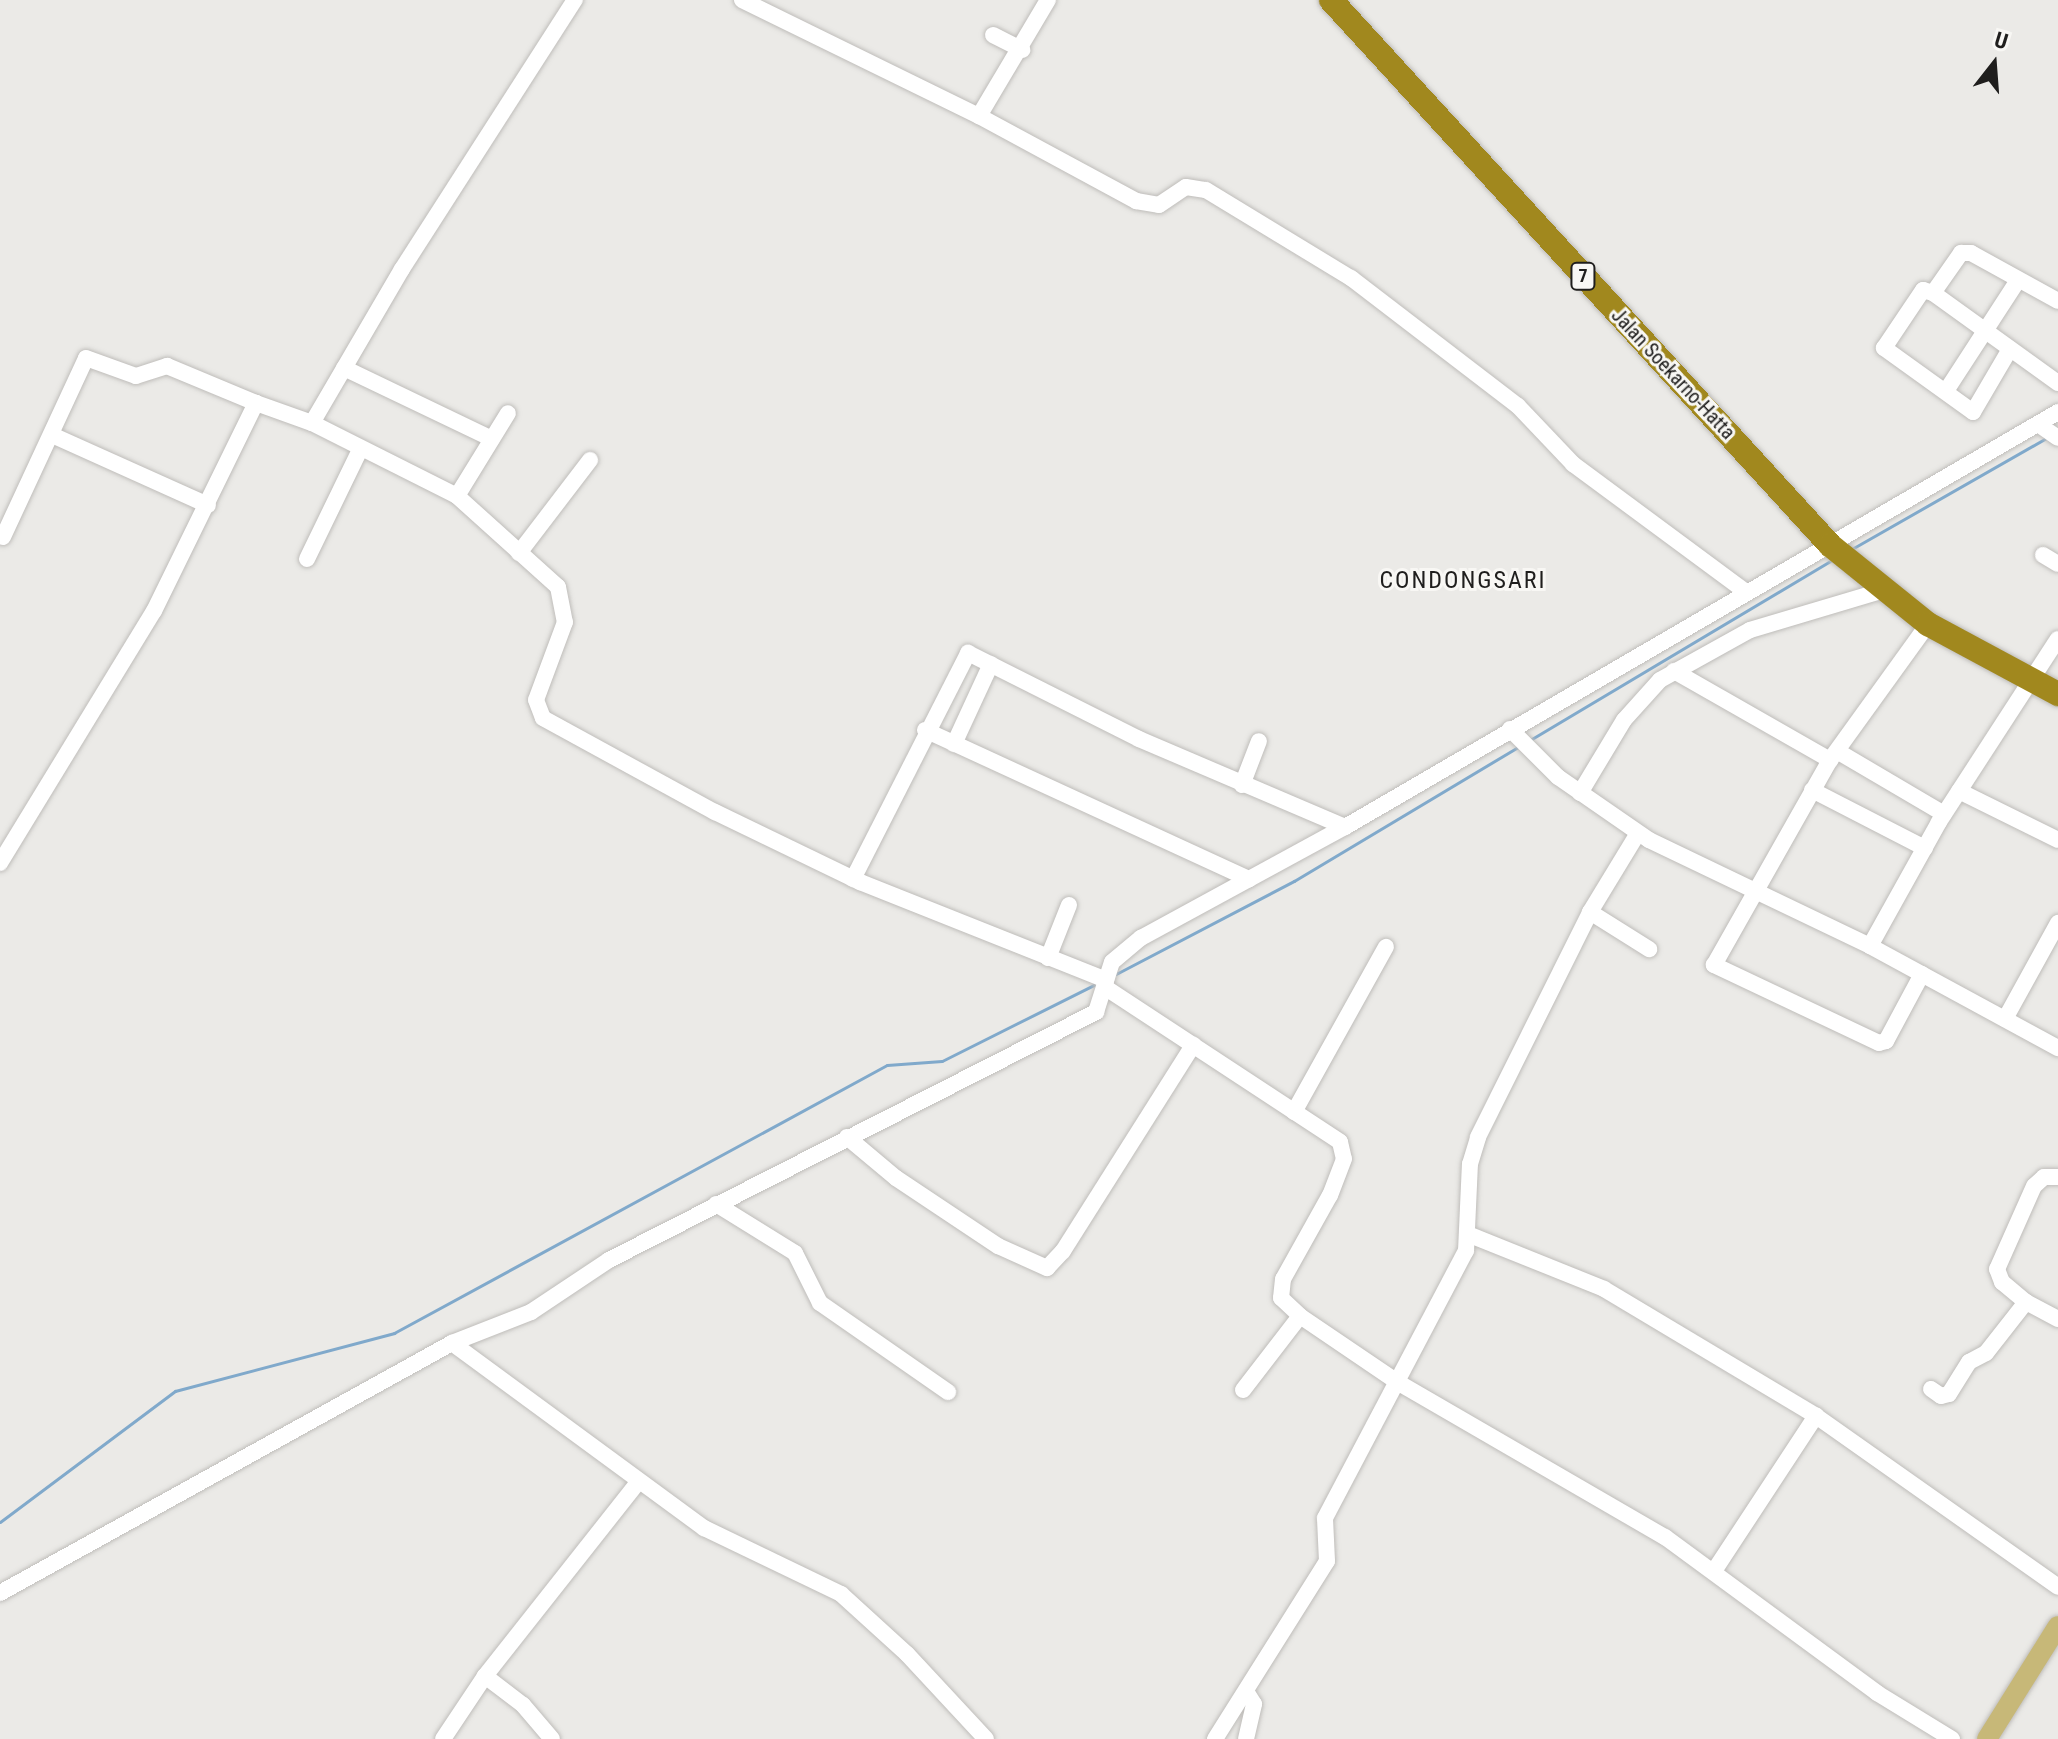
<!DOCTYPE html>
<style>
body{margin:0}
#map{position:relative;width:2058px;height:1739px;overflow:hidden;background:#ebeae7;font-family:"Roboto Condensed",sans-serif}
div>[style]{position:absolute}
.stream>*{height:3px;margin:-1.5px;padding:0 1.5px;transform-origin:1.5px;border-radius:1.5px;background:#80a9cb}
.roads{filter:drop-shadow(0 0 2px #bfbdba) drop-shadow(0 0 2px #bfbdba)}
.minor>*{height:16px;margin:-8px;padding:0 8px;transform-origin:8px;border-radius:8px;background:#fff}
.major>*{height:20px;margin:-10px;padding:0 10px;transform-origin:10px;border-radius:10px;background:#c7b878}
.highway>*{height:24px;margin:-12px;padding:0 12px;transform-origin:12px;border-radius:12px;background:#a1881e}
span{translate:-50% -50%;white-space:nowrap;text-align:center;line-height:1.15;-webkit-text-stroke:6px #f8f7f4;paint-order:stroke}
.shield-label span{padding:2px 6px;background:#f8f7f4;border:2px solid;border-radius:6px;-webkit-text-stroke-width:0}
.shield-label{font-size:18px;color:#1f1e1d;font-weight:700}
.street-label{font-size:20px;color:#1f1e1d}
.quarter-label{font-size:24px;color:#1f1e1d;letter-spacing:2px}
.north{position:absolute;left:1954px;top:24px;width:80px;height:80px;-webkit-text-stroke:6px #f8f7f4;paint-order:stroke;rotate:17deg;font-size:22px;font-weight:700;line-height:32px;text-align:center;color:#1f1e1d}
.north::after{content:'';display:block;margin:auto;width:28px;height:36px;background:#1f1e1d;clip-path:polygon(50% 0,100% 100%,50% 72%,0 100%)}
</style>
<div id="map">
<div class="stream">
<i style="left:1850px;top:550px;width:228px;rotate:-29.7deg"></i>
<i style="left:1530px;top:740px;width:352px;rotate:-30.8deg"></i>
<i style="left:1116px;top:974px;width:201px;rotate:-27.6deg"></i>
<i style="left:1294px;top:881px;width:263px;rotate:-30.9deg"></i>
<i style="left:0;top:1522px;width:219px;rotate:-36.8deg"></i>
<i style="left:175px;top:1391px;width:227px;rotate:-14.8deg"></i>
<i style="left:394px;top:1333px;width:561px;rotate:-28.53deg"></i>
<i style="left:887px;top:1065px;width:55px;rotate:-4.2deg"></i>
<i style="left:942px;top:1061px;width:174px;rotate:-26.6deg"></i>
</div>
<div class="roads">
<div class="minor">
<i style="left:742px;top:0;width:264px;rotate:26.1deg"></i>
<i style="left:979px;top:116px;width:179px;rotate:28.4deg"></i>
<i style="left:1136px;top:201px;width:23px;rotate:10deg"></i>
<i style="left:1159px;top:205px;width:32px;rotate:-34deg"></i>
<i style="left:1186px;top:187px;width:20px;rotate:9deg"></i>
<i style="left:1206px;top:190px;width:170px;rotate:31.3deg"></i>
<i style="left:1351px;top:278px;width:210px;rotate:37.5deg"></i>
<i style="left:1518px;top:406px;width:80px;rotate:46.5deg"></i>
<i style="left:1573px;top:464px;width:215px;rotate:36.5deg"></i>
<i style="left:993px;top:35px;width:33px;rotate:27deg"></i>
<i style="left:979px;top:116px;width:135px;rotate:-59.3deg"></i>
<i style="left:1933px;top:293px;width:154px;rotate:35.8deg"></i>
<i style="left:2010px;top:349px;width:73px;rotate:120.4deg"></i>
<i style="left:1973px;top:412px;width:110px;rotate:-144.3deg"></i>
<i style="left:1884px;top:348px;width:70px;rotate:-56.1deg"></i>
<i style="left:1923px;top:290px;width:10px;rotate:17deg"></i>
<i style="left:1933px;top:293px;width:49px;rotate:-55deg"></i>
<i style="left:1961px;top:253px;width:10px"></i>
<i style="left:1971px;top:253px;width:99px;rotate:28.9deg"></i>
<i style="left:344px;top:368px;width:164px;rotate:25.6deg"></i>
<i style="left:1946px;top:391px;width:132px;rotate:-57deg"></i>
<i style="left:312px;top:423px;width:178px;rotate:-59.7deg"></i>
<i style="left:402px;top:269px;width:320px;rotate:-57.3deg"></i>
<i style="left:2038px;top:424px;width:24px;rotate:35deg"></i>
<i style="left:52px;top:435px;width:171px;rotate:24.2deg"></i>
<i style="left:457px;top:496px;width:97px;rotate:-58.4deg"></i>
<i style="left:3px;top:537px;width:197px;rotate:-65.1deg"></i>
<i style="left:86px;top:358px;width:53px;rotate:19.8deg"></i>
<i style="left:136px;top:376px;width:33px;rotate:-18deg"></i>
<i style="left:167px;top:366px;width:96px;rotate:22.6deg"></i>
<i style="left:519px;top:553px;width:117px;rotate:-52.6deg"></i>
<i style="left:2043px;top:555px;width:17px;rotate:31deg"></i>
<i style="left:307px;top:559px;width:123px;rotate:-64.1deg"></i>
<i style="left:1674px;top:671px;width:180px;rotate:29.7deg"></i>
<i style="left:1510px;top:729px;width:68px;rotate:45deg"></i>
<i style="left:1558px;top:777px;width:111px;rotate:34.7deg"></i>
<i style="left:1649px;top:840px;width:245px;rotate:25.6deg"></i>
<i style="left:1870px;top:946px;width:214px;rotate:28.5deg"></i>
<i style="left:925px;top:730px;width:357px;rotate:24.7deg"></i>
<i style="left:954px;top:744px;width:88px;rotate:-65.2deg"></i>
<i style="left:1837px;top:751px;width:124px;rotate:30.5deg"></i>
<i style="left:1242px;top:785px;width:47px;rotate:-68.9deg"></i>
<i style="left:1812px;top:790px;width:127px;rotate:27.2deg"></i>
<i style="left:1959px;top:791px;width:110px;rotate:26.3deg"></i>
<i style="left:1580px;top:793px;width:85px;rotate:-58.9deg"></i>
<i style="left:1624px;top:720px;width:54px;rotate:-48deg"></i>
<i style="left:1660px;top:680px;width:103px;rotate:-29.1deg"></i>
<i style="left:1750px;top:630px;width:137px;rotate:-16.6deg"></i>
<i style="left:0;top:863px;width:295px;rotate:-58.6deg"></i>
<i style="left:154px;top:611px;width:232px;rotate:-63.9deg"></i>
<i style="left:256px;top:403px;width:59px;rotate:19.7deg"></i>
<i style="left:312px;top:423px;width:162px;rotate:26.7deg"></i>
<i style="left:457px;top:496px;width:136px;rotate:42deg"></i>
<i style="left:558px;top:587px;width:36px;rotate:79deg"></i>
<i style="left:565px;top:622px;width:83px;rotate:110.4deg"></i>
<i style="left:536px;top:700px;width:19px;rotate:69deg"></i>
<i style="left:543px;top:718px;width:196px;rotate:28.7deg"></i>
<i style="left:715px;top:812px;width:161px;rotate:25.8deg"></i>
<i style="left:860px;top:882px;width:265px;rotate:21.7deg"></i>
<i style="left:853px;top:879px;width:254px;rotate:-63deg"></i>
<i style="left:968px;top:653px;width:191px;rotate:26.7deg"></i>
<i style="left:1139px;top:739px;width:224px;rotate:23.1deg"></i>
<i style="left:1590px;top:912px;width:70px;rotate:32.1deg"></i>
<i style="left:1870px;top:946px;width:142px;rotate:-60.9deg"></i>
<i style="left:1939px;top:822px;width:218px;rotate:-57deg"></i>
<i style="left:1048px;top:958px;width:57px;rotate:-68.4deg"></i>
<i style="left:1922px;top:974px;width:76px;rotate:118.2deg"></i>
<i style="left:1886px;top:1041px;width:7px;rotate:164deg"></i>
<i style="left:1879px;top:1043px;width:183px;rotate:-154.7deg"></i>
<i style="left:1714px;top:965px;width:236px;rotate:-60.5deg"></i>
<i style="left:1830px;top:760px;width:168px;rotate:-54.2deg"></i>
<i style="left:1106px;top:988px;width:280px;rotate:33.3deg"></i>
<i style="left:1340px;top:1142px;width:17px;rotate:77deg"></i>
<i style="left:1344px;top:1159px;width:39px;rotate:111deg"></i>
<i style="left:1330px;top:1195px;width:96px;rotate:119.2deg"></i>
<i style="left:1283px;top:1279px;width:19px;rotate:96deg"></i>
<i style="left:1281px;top:1298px;width:26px;rotate:43deg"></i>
<i style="left:1300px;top:1316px;width:120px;rotate:34.1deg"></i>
<i style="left:1399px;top:1383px;width:307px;rotate:30.1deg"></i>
<i style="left:1665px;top:1537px;width:263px;rotate:36.3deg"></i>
<i style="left:1877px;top:1693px;width:88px;rotate:31.5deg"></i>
<i style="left:2005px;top:1019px;width:110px;rotate:-61.1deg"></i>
<i style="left:1294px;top:1112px;width:189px;rotate:-60.9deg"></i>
<i style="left:847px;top:1137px;width:64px;rotate:39.9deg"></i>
<i style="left:896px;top:1178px;width:123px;rotate:33.7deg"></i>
<i style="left:998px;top:1246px;width:54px;rotate:24.2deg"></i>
<i style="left:1047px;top:1268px;width:23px;rotate:-47deg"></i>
<i style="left:1063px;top:1251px;width:244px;rotate:-57.7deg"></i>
<i style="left:2058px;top:1177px;width:14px;rotate:180deg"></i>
<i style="left:2044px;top:1177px;width:13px;rotate:138deg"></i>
<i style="left:2034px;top:1186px;width:91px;rotate:114deg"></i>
<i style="left:1997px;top:1269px;width:14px;rotate:69deg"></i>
<i style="left:2002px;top:1282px;width:31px;rotate:40deg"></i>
<i style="left:2026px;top:1302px;width:36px;rotate:28deg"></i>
<i style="left:716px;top:1204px;width:93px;rotate:31.8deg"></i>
<i style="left:795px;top:1253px;width:56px;rotate:63.4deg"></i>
<i style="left:820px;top:1303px;width:156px;rotate:34.8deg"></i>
<i style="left:1470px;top:1235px;width:144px;rotate:21.9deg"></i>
<i style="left:1604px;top:1289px;width:247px;rotate:30.9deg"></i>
<i style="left:1816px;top:1416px;width:296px;rotate:35.2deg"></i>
<i style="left:452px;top:1343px;width:313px;rotate:36.3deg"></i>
<i style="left:704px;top:1528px;width:152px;rotate:25.7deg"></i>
<i style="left:841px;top:1594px;width:89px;rotate:42.3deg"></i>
<i style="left:907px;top:1654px;width:116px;rotate:47.1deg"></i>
<i style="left:1931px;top:1389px;width:12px;rotate:35deg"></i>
<i style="left:1941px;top:1396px;width:8px;rotate:-14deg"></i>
<i style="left:1949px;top:1394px;width:38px;rotate:-58deg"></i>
<i style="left:1969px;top:1362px;width:19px;rotate:-28deg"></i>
<i style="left:1986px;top:1353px;width:65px;rotate:-51.9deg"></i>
<i style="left:1243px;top:1390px;width:93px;rotate:-52.4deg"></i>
<i style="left:1714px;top:1571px;width:186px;rotate:-56.7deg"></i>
<i style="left:0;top:1593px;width:517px;rotate:-28.95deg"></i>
<i style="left:452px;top:1343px;width:85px;rotate:-21.4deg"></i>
<i style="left:531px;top:1312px;width:94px;rotate:-33.7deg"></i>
<i style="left:609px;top:1260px;width:547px;rotate:-26.99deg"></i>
<i style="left:1096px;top:1012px;width:52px;rotate:-72.3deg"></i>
<i style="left:1112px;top:962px;width:38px;rotate:-40deg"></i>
<i style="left:1141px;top:938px;width:232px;rotate:-28.6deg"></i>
<i style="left:1345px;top:827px;width:825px;rotate:-30.2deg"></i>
<i style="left:443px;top:1739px;width:76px;rotate:-56.3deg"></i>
<i style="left:552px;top:1739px;width:45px;rotate:-130.5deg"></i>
<i style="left:523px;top:1705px;width:48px;rotate:-142.7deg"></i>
<i style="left:485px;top:1676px;width:247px;rotate:-51.7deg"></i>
<i style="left:1215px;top:1739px;width:210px;rotate:-57.8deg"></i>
<i style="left:1327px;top:1561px;width:43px;rotate:-92.7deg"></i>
<i style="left:1325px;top:1518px;width:302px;rotate:-62.2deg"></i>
<i style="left:1466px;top:1251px;width:87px;rotate:-87.4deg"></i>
<i style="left:1470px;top:1164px;width:28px;rotate:-73deg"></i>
<i style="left:1478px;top:1137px;width:251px;rotate:-63.5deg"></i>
<i style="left:1590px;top:912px;width:92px;rotate:-58.7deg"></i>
<i style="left:1246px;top:1739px;width:36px;rotate:-77deg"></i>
<i style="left:1254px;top:1704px;width:13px;rotate:-122deg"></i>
</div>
<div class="major">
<i style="left:1987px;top:1739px;width:133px;rotate:-57.9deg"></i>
</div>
<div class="highway">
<i style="left:1331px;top:0;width:739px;rotate:47.52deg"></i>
<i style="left:1830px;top:545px;width:126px;rotate:38.9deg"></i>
<i style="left:1928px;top:624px;width:148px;rotate:28.3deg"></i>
</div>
</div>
<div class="shield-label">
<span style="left:1583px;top:276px">7</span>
</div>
<div class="street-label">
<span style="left:1673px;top:374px;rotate:47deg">Jalan Soekarno-Hatta</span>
</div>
<div class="quarter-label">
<span style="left:1463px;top:581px">CONDONGSARI</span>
</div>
<div class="north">U</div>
</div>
